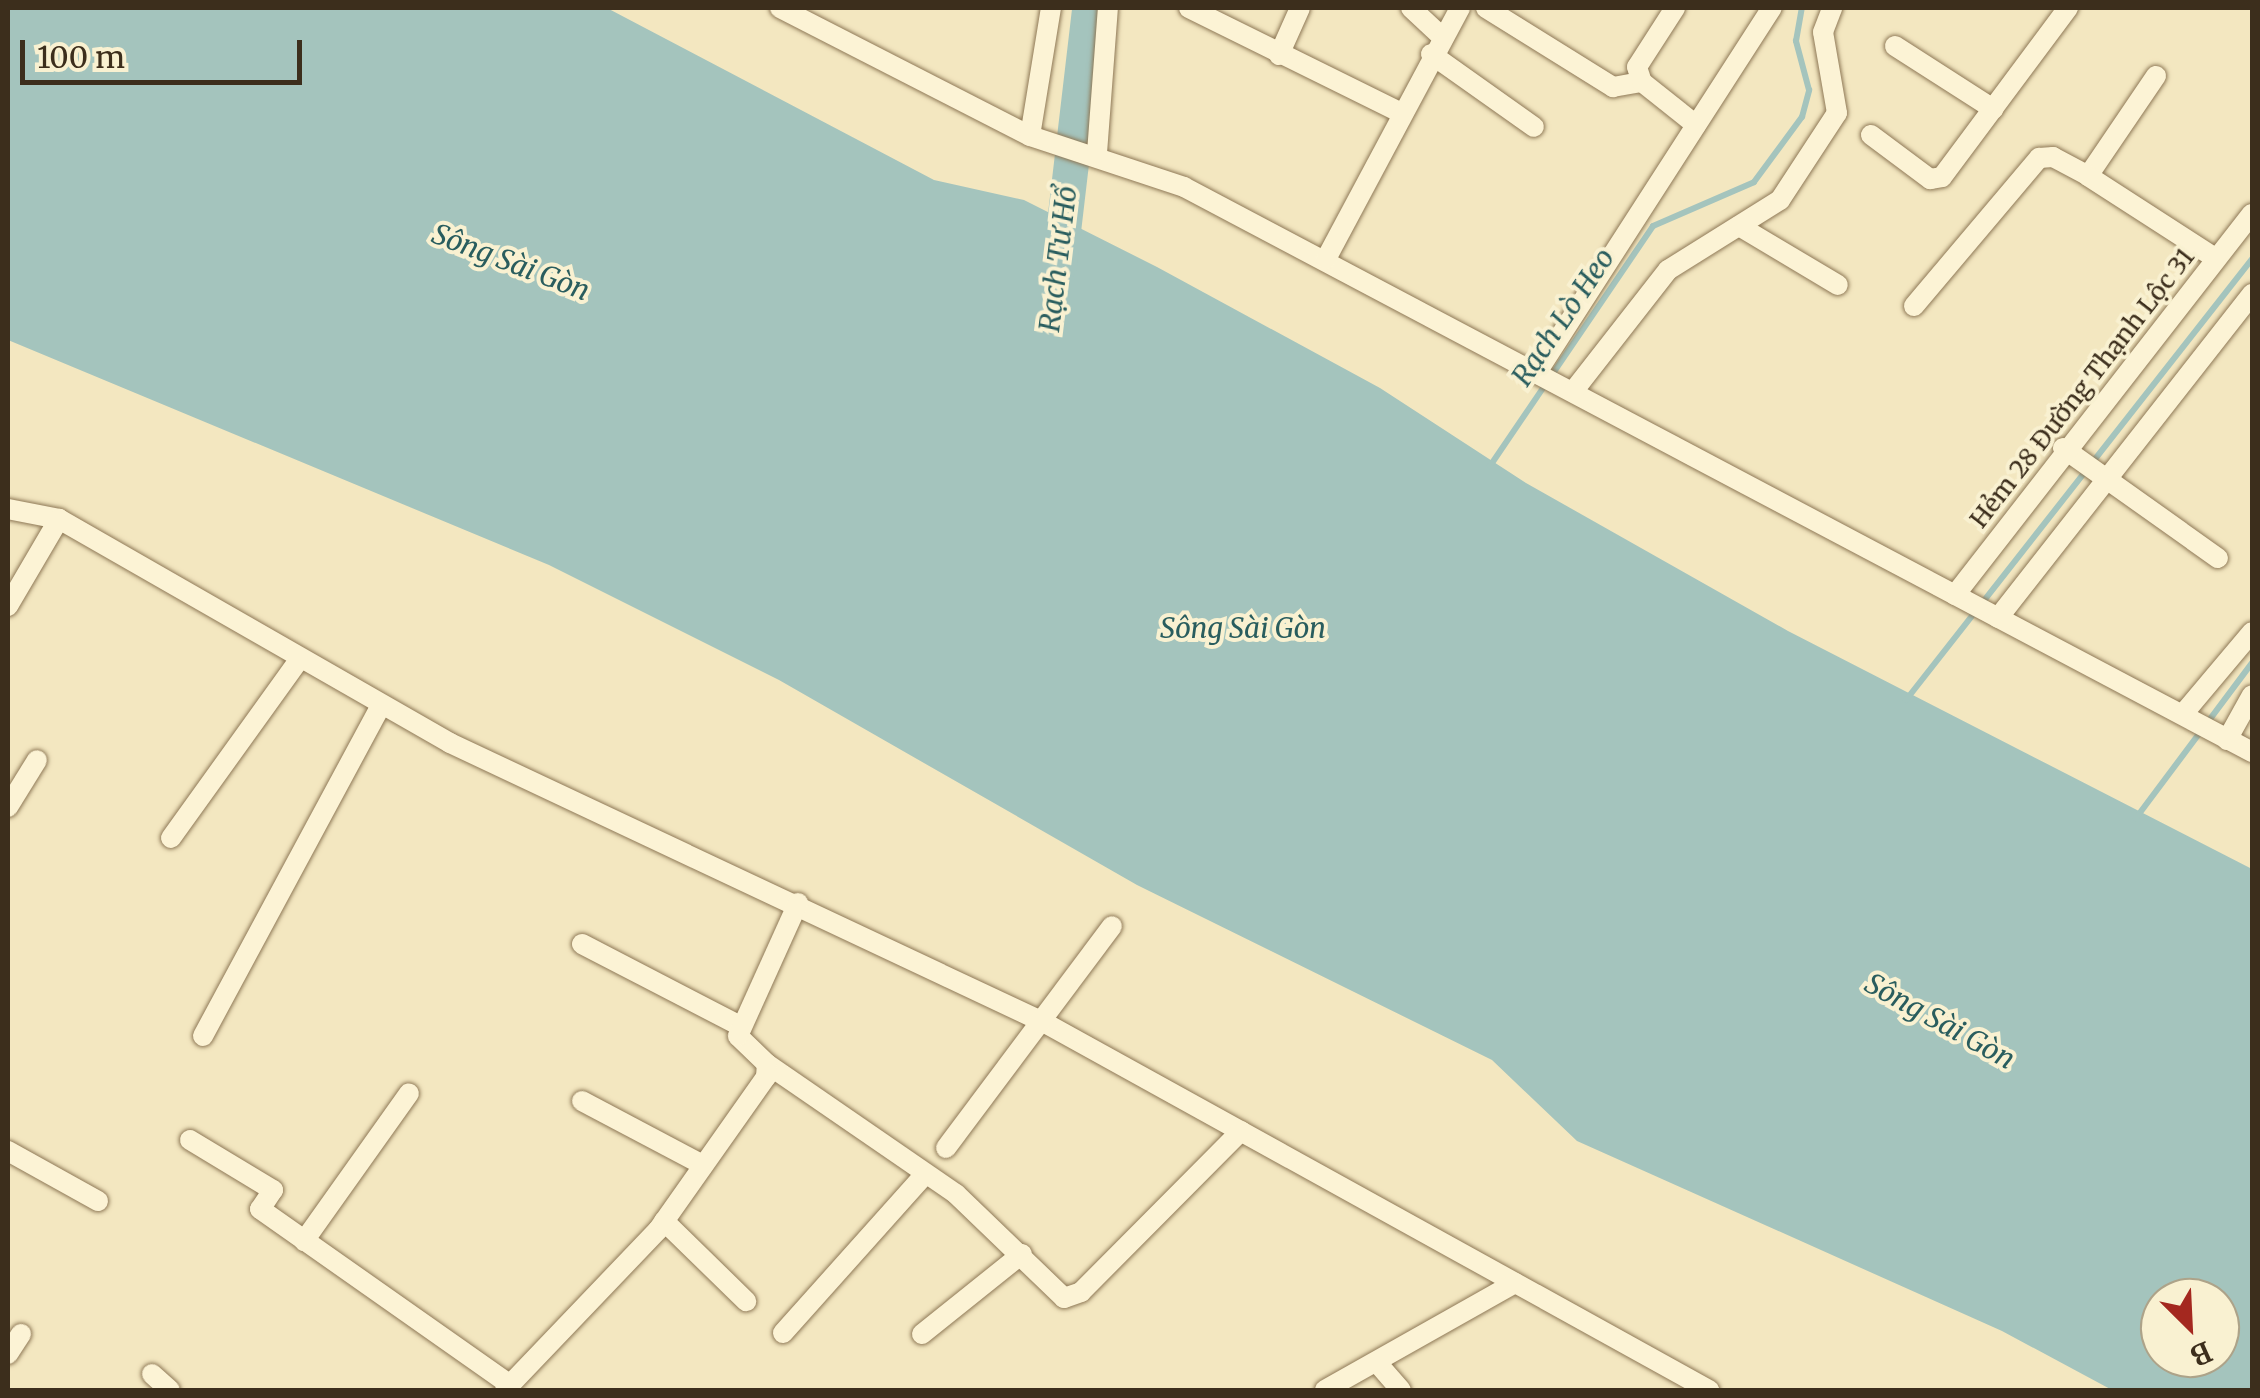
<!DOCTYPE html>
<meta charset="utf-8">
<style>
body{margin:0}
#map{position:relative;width:2260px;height:1398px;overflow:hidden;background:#f3e7c0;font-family:Merriweather,serif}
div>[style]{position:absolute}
.water>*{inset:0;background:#a4c4bd}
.stream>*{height:6px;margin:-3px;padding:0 3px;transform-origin:3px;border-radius:3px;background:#a4c4bd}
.river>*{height:35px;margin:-17.5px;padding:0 17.5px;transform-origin:17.5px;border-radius:17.5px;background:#a4c4bd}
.roads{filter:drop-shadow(0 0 2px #8e7856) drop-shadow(0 0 2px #8e7856)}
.minor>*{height:20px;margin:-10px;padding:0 10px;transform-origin:10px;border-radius:10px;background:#fcf3d5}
span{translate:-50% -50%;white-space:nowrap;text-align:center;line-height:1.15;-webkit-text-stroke:8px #f9f1d1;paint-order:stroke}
.street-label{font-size:25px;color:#3c2e1c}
.water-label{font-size:28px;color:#295d5e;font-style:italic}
.frame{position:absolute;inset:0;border:10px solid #3c2e1c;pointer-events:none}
.north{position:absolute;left:2140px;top:1278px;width:100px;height:100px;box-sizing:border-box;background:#f9f1d1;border:2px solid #ada389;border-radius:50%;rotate:156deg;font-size:28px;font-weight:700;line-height:40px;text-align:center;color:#3c2e1c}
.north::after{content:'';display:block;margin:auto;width:35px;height:45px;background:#a4281f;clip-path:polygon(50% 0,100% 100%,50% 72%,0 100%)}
.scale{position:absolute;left:20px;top:40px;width:282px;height:45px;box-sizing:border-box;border:5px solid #3c2e1c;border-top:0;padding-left:12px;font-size:30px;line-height:35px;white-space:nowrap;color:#3c2e1c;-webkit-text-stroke:8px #f9f1d1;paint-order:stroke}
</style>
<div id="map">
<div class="water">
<i style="clip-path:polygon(evenodd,8px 8px,607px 8px,934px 180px,1024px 200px,1157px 267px,1380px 388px,1526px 483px,1788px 631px,2252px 869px,2252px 1390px,2112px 1390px,2002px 1331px,1577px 1141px,1492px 1060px,1137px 885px,779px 680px,549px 565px,8px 340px,8px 8px,2160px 1298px,2220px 1298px,2220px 1358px,2160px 1358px,2160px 1298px)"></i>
</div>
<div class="stream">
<i style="left:1490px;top:466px;width:290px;rotate:-55.8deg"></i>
<i style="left:1653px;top:226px;width:110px;rotate:-23.5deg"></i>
<i style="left:1754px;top:182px;width:81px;rotate:-53.6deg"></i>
<i style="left:1802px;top:117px;width:28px;rotate:-75deg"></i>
<i style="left:1809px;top:90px;width:51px;rotate:-104.9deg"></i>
<i style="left:1796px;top:41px;width:34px;rotate:-80deg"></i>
<i style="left:1906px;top:700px;width:561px;rotate:-51.88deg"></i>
<i style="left:2136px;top:818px;width:194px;rotate:-53.2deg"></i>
</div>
<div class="river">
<i style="left:1059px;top:265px;width:259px;rotate:-83.3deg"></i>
</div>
<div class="roads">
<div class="minor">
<i style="left:780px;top:8px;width:281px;rotate:27.1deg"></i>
<i style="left:1030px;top:136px;width:162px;rotate:18.3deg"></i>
<i style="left:1184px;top:187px;width:1208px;rotate:27.88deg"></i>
<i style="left:1189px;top:8px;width:237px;rotate:26.3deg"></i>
<i style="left:1411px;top:8px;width:41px;rotate:43deg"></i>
<i style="left:1486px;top:8px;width:150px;rotate:31.9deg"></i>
<i style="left:1613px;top:87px;width:29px;rotate:-10deg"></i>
<i style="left:1675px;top:8px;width:70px;rotate:122.8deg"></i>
<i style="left:1637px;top:67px;width:16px;rotate:72deg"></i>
<i style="left:1642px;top:82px;width:69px;rotate:38.5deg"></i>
<i style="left:1895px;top:46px;width:117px;rotate:32.7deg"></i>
<i style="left:1431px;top:54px;width:126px;rotate:35.3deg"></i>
<i style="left:1279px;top:55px;width:51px;rotate:-65.9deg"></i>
<i style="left:1871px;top:135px;width:74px;rotate:36.7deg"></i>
<i style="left:1930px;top:179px;width:12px;rotate:-9deg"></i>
<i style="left:1942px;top:177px;width:211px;rotate:-53.3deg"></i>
<i style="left:1030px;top:136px;width:130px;rotate:-80.7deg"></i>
<i style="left:1097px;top:153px;width:145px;rotate:-85.7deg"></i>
<i style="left:2088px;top:176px;width:121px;rotate:-55.8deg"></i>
<i style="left:1739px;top:226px;width:115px;rotate:30.8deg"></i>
<i style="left:1326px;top:259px;width:285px;rotate:-61.9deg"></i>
<i style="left:1914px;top:306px;width:194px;rotate:-49.8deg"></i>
<i style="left:2039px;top:158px;width:14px;rotate:-4deg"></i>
<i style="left:2053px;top:157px;width:40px;rotate:28deg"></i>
<i style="left:2088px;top:176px;width:151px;rotate:32.8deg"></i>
<i style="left:1539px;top:369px;width:430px;rotate:-57.2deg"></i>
<i style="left:1575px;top:389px;width:151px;rotate:-52deg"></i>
<i style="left:1668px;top:270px;width:132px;rotate:-32deg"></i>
<i style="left:1780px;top:200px;width:104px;rotate:-56.8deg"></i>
<i style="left:1837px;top:113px;width:82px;rotate:-99.8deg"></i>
<i style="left:1823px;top:32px;width:26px;rotate:-69deg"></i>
<i style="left:2063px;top:448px;width:190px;rotate:35.4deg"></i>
<i style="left:8px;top:509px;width:52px;rotate:11.1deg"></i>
<i style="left:59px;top:519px;width:451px;rotate:29.8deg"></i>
<i style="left:450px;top:743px;width:658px;rotate:25.2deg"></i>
<i style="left:1045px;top:1023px;width:759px;rotate:28.93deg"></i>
<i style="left:1955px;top:595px;width:483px;rotate:-52.1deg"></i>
<i style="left:8px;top:606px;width:101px;rotate:-59.6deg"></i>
<i style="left:1998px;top:618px;width:412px;rotate:-51.9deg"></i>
<i style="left:2183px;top:714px;width:107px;rotate:-49.9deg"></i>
<i style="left:2227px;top:740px;width:51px;rotate:-60.9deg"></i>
<i style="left:8px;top:807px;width:55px;rotate:-58.3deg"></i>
<i style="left:171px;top:838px;width:218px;rotate:-54.3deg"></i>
<i style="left:582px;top:944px;width:178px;rotate:27.4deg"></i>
<i style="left:203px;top:1036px;width:375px;rotate:-61.7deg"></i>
<i style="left:767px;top:1064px;width:229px;rotate:34.5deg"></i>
<i style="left:956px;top:1194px;width:150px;rotate:43.9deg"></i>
<i style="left:1064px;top:1298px;width:18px;rotate:-19deg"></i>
<i style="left:1081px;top:1292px;width:227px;rotate:-45.2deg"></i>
<i style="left:582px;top:1101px;width:137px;rotate:27.9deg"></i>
<i style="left:190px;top:1140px;width:97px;rotate:31.1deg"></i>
<i style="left:273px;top:1190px;width:23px;rotate:124deg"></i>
<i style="left:260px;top:1209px;width:306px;rotate:35.1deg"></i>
<i style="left:946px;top:1148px;width:277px;rotate:-53.2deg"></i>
<i style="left:8px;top:1151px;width:103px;rotate:29.1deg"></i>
<i style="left:664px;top:1221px;width:115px;rotate:44.3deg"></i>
<i style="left:304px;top:1241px;width:181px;rotate:-54.6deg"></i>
<i style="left:783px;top:1333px;width:213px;rotate:-48.2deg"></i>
<i style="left:922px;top:1334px;width:128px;rotate:-38.7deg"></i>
<i style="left:8px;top:1354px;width:24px;rotate:-57deg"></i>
<i style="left:1379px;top:1365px;width:33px;rotate:49deg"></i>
<i style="left:152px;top:1374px;width:24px;rotate:42deg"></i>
<i style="left:505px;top:1390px;width:221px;rotate:-46.3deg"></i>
<i style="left:658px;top:1230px;width:187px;rotate:-54.8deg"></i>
<i style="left:766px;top:1077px;width:13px;rotate:-86deg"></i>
<i style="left:767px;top:1064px;width:40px;rotate:-136deg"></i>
<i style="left:738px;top:1036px;width:146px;rotate:-65.7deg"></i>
<i style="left:1325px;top:1390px;width:218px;rotate:-29.4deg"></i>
</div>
</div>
<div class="street-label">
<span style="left:2082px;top:388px;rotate:-52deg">Hẻm 28 Đường Thạnh Lộc 31</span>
</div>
<div class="water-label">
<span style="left:1058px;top:259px;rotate:-83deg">Rạch Tư Hổ</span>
<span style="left:511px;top:262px;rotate:21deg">Sông Sài Gòn</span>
<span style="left:1563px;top:317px;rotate:-56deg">Rạch Lò Heo</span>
<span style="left:1243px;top:628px">Sông Sài Gòn</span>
<span style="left:1940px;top:1021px;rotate:29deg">Sông Sài Gòn</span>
</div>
<div class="frame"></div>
<div class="north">B</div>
<div class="scale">100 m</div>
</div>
